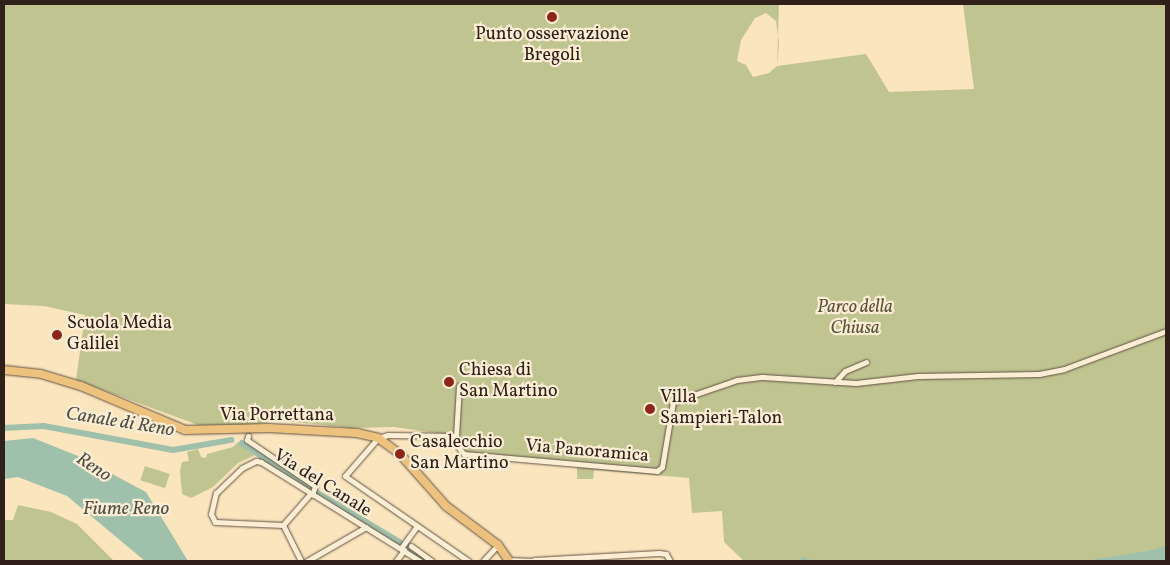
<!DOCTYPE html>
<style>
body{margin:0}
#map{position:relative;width:1170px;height:565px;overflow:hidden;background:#fae5be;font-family:Vollkorn,serif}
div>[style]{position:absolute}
.green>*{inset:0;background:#bfc491;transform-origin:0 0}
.water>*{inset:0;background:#9fc0ab}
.canal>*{height:5.5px;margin:-2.75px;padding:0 2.75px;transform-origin:2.75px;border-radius:2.75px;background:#9fc0ab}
.roads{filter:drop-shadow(0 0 1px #625143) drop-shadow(0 0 1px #625143)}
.street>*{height:5px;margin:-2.5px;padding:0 2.5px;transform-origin:2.5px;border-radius:2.5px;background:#fceed5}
.primary>*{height:8px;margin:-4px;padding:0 4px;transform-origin:4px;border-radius:4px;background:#edc27f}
.dots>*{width:14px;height:14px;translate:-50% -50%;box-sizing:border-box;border:2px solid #fceed5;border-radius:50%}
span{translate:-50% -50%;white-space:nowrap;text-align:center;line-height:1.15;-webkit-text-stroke:4.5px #fceed5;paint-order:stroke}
.poi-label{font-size:18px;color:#30201a}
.left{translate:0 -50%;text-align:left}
.park-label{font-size:18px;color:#5b513e;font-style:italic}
.street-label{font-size:18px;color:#30201a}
.water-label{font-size:19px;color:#515046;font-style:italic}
.frame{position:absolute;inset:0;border:5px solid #30201a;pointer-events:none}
</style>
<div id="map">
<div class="green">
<i style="clip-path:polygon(evenodd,4px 4px,779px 4px,777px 66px,866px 54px,889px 92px,974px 89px,963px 4px,1166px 4px,1166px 561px,744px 561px,724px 542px,722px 511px,692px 513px,689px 478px,594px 470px,593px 479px,577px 479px,577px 467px,464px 452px,457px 436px,394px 427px,351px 428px,284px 421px,238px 426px,198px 425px,76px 380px,85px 315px,44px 306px,4px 304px,4px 4px,766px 13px,776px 21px,779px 43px,777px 66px,769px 73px,753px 77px,746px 65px,737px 61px,741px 40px,755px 18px,766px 13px)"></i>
<i style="clip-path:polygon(238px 442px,255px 455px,238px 463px,213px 487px,191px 498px,182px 494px,180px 471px,182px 462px,189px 461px,187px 452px,198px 449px,201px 457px,206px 458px,207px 454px,233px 447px)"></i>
<i style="left:145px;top:466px;width:26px;height:15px;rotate:18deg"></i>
<i style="clip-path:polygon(18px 505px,51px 512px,77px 524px,114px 561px,4px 561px,4px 520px,13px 520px)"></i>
</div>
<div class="water">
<i style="clip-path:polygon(33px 438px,78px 456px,146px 492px,188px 561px,145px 561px,67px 496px,18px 477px,4px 479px,4px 441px)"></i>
<i style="clip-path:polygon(1166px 546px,1166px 561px,1084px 561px,1148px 551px)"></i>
</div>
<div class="canal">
<i style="left:4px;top:428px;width:40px;rotate:-2.9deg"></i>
<i style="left:44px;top:426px;width:131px;rotate:10.5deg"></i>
<i style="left:173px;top:450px;width:59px;rotate:-9.8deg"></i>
<i style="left:242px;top:443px;width:80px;rotate:33.3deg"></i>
<i style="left:318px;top:493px;width:96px;rotate:30.9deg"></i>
<i style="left:407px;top:547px;width:24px;rotate:36deg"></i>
<i style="left:804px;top:560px;width:3px;rotate:18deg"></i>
</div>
<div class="roads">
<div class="street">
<i style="left:835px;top:382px;width:15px;rotate:-48deg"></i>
<i style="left:845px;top:371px;width:23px;rotate:-23deg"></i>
<i style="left:459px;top:386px;width:50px;rotate:93.4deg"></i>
<i style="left:456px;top:436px;width:12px;rotate:76deg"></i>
<i style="left:459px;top:448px;width:8px;rotate:50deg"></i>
<i style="left:464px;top:454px;width:194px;rotate:5deg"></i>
<i style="left:657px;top:471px;width:6px;rotate:-39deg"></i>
<i style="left:662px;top:467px;width:66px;rotate:-80.4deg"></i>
<i style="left:673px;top:402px;width:68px;rotate:-19deg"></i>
<i style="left:737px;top:380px;width:26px;rotate:-7deg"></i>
<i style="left:763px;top:377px;width:93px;rotate:3.7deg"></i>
<i style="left:856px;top:383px;width:62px;rotate:-6.4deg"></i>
<i style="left:918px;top:376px;width:121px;rotate:-0.9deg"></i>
<i style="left:1039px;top:374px;width:25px;rotate:-11deg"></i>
<i style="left:1064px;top:369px;width:109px;rotate:-20.4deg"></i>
<i style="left:248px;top:436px;width:4px;rotate:104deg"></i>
<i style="left:247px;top:440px;width:82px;rotate:34.1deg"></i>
<i style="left:315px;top:486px;width:9px;rotate:108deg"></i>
<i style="left:456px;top:436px;width:68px;rotate:-179.2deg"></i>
<i style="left:388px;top:435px;width:10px;rotate:163deg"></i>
<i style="left:378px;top:438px;width:50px;rotate:131deg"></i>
<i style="left:345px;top:476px;width:150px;rotate:34.6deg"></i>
<i style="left:283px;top:525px;width:68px;rotate:-177.5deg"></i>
<i style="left:215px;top:522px;width:9px;rotate:-117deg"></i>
<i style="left:211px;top:514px;width:22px;rotate:-77deg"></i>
<i style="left:216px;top:493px;width:36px;rotate:-44deg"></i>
<i style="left:242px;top:468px;width:16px;rotate:-27deg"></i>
<i style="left:256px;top:461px;width:5px;rotate:11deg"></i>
<i style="left:261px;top:462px;width:187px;rotate:31.9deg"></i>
<i style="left:283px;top:525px;width:41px;rotate:-48.9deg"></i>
<i style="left:283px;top:525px;width:40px;rotate:63.4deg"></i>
<i style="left:411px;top:546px;width:26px;rotate:36deg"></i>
<i style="left:401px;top:548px;width:27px;rotate:-54deg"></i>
<i style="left:508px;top:560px;width:26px;rotate:2deg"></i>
<i style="left:534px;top:560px;width:125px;rotate:-3.2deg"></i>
<i style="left:659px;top:553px;width:7px;rotate:8deg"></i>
<i style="left:666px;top:554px;width:8px;rotate:60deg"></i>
<i style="left:307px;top:561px;width:68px;rotate:-30deg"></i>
<i style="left:396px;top:561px;width:14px;rotate:-54deg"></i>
<i style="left:483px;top:561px;width:22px;rotate:-47deg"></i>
</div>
<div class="primary">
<i style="left:4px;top:370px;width:37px;rotate:6deg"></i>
<i style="left:41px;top:374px;width:42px;rotate:16.7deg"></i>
<i style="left:81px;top:386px;width:113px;rotate:22.9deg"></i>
<i style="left:185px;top:430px;width:84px;rotate:-1.4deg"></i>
<i style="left:269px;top:428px;width:88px;rotate:3.3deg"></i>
<i style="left:357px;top:433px;width:22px;rotate:13deg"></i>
<i style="left:378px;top:438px;width:27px;rotate:36deg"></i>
<i style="left:400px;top:454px;width:69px;rotate:48.5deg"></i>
<i style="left:446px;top:506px;width:65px;rotate:36.9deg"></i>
<i style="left:498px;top:545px;width:19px;rotate:55deg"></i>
</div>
</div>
<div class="dots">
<i style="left:552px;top:17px;background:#8f2418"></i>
<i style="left:57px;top:335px;background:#8f2418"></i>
<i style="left:449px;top:382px;background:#8f2418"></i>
<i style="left:650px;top:409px;background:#8f2418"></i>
<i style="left:400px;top:454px;background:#8f2418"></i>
</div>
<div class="poi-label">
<span style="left:552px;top:46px">Punto osservazione<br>Bregoli</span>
<span class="left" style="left:67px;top:335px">Scuola Media<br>Galilei</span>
<span class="left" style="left:459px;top:382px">Chiesa di<br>San Martino</span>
<span class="left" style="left:660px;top:409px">Villa<br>Sampieri-Talon</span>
<span class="left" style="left:410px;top:454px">Casalecchio<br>San Martino</span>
</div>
<div class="park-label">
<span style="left:855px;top:319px">Parco della<br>Chiusa</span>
</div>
<div class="street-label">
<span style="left:277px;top:416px">Via Porrettana</span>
<span style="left:587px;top:452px;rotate:5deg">Via Panoramica</span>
<span style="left:322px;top:484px;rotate:32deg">Via del Canale</span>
</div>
<div class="water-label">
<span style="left:120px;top:423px;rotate:9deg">Canale di Reno</span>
<span style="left:93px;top:468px;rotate:33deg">Reno</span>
<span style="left:126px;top:510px">Fiume Reno</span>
</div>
<div class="frame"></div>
</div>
